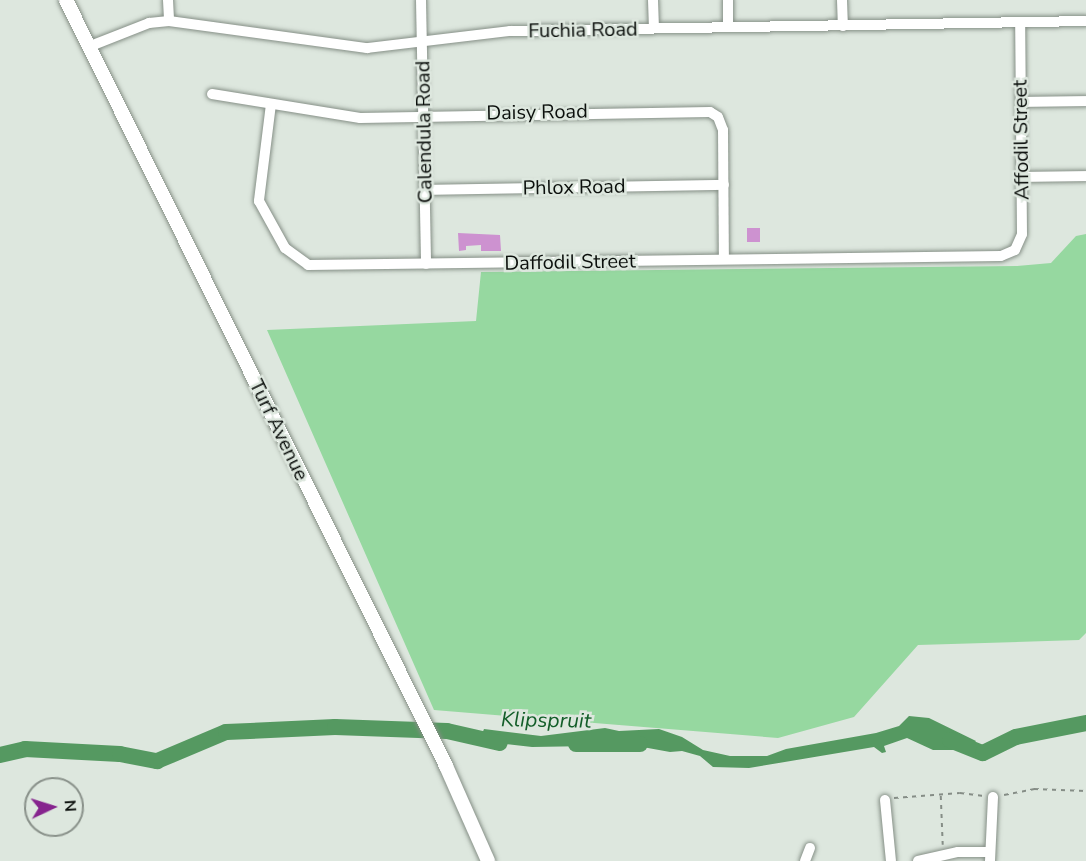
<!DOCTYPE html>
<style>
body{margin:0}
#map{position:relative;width:1086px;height:861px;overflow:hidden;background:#dde7de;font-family:"Nunito Sans",sans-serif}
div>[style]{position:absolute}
.green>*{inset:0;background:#96d8a0}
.water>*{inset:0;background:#559961}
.river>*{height:16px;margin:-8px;padding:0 8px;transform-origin:8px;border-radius:8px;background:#559961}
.building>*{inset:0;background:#cd92d0;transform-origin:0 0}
.path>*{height:1.5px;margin-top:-0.75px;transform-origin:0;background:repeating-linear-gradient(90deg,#858d86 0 4.5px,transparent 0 9px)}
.roads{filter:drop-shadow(0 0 2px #858f86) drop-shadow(0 0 2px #858f86)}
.minor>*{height:10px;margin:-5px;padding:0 5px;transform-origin:5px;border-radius:5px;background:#fff}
.major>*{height:14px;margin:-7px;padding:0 7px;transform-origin:7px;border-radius:7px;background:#fff}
span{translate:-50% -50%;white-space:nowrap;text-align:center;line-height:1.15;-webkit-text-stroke:5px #dde7de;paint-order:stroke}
.street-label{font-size:20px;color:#0b0f0c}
.water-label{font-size:21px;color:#135e29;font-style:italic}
.north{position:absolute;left:24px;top:777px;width:60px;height:60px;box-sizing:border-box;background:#dde7de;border:2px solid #89918a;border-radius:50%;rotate:86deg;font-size:16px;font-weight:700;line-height:24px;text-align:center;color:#0b0f0c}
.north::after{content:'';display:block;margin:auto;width:21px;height:27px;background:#86248e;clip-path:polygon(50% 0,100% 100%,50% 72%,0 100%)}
</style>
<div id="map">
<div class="green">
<i style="clip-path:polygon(1086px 234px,1086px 633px,1079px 640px,918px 645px,854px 717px,778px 738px,434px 710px,267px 330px,476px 321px,481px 272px,1017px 266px,1051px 263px,1076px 236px)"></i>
</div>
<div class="water">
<i style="clip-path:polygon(909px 716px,929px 718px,976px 741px,968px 750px,933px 750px,907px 738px,884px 746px,886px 752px,882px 753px,874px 747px,749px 768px,713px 767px,700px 756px,682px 751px,670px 752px,604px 740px,592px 746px,532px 747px,479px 741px,484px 729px,541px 736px,605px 728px,619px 731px,659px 729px,682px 737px,703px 750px,730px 756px,767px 756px,786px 749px,876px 733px,899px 726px)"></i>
</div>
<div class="river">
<i style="left:950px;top:740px;width:35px;rotate:22deg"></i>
<i style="left:983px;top:753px;width:37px;rotate:-26deg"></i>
<i style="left:1016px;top:737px;width:71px;rotate:-11.3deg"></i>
<i style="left:576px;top:744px;width:64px"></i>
<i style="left:0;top:755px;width:26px;rotate:-13deg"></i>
<i style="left:25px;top:749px;width:95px;rotate:3deg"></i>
<i style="left:120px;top:754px;width:38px;rotate:11deg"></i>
<i style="left:157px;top:761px;width:75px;rotate:-22.8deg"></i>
<i style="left:226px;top:732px;width:109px;rotate:-2.6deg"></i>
<i style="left:335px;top:727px;width:112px;rotate:2deg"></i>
<i style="left:447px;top:731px;width:54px;rotate:12.8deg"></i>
</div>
<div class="building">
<i style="left:747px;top:228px;width:13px;height:14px"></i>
<i style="clip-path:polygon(458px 233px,500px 235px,501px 251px,481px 251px,481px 245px,466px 246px,466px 250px,459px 251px)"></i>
</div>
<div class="path">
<i style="left:1004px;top:795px;width:31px;rotate:-11deg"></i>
<i style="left:1034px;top:789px;width:52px;rotate:2.2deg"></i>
<i style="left:941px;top:796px;width:49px;rotate:87.7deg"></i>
<i style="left:894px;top:798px;width:66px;rotate:-4.3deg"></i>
<i style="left:960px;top:793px;width:24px;rotate:7deg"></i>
</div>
<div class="roads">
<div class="minor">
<i style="left:168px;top:0;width:21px;rotate:87deg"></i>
<i style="left:421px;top:0;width:264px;rotate:88.9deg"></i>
<i style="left:653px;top:0;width:28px;rotate:88deg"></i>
<i style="left:728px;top:0;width:27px;rotate:90deg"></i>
<i style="left:842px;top:0;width:26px;rotate:88deg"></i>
<i style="left:88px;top:47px;width:66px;rotate:-21.5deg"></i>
<i style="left:149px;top:23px;width:20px;rotate:-6deg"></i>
<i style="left:169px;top:21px;width:200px;rotate:7.8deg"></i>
<i style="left:367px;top:48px;width:144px;rotate:-6.8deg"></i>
<i style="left:510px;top:31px;width:576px;rotate:-0.99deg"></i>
<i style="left:212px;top:94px;width:150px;rotate:9.2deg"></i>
<i style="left:360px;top:118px;width:350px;rotate:-1deg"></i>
<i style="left:710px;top:112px;width:9px;rotate:32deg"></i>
<i style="left:718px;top:117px;width:14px;rotate:69deg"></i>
<i style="left:723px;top:130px;width:129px;rotate:89.6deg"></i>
<i style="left:1021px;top:102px;width:65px;rotate:-0.9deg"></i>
<i style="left:271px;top:104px;width:98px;rotate:97.1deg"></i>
<i style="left:259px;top:201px;width:54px;rotate:61deg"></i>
<i style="left:285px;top:248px;width:29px;rotate:36deg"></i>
<i style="left:308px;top:265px;width:693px;rotate:-0.74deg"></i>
<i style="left:1001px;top:256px;width:15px;rotate:-23deg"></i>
<i style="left:1015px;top:250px;width:17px;rotate:-66deg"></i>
<i style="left:1022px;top:234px;width:211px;rotate:-90.5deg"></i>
<i style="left:1022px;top:177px;width:64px;rotate:-0.9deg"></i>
<i style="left:425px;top:190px;width:299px;rotate:-1deg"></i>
<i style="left:885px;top:800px;width:61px;rotate:84.4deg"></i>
<i style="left:805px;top:861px;width:14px;rotate:-69deg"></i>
<i style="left:918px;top:861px;width:41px;rotate:-12.7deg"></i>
<i style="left:958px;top:852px;width:32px"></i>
<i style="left:990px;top:861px;width:64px;rotate:-87.3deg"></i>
</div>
<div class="major">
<i style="left:66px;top:0;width:855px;rotate:63.61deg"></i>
<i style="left:446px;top:766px;width:104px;rotate:66.1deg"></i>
</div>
</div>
<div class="street-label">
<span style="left:583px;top:30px;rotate:-1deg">Fuchia Road</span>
<span style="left:537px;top:112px;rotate:-1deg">Daisy Road</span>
<span style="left:424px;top:132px;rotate:-91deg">Calendula Road</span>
<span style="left:1021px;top:140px;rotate:-91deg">Affodil Street</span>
<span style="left:574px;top:187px;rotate:-1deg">Phlox Road</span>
<span style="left:570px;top:262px;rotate:-1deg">Daffodil Street</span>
<span style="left:279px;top:430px;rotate:64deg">Turf Avenue</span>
</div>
<div class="water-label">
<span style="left:546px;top:720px;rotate:1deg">Klipspruit</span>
</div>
<div class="north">N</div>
</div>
